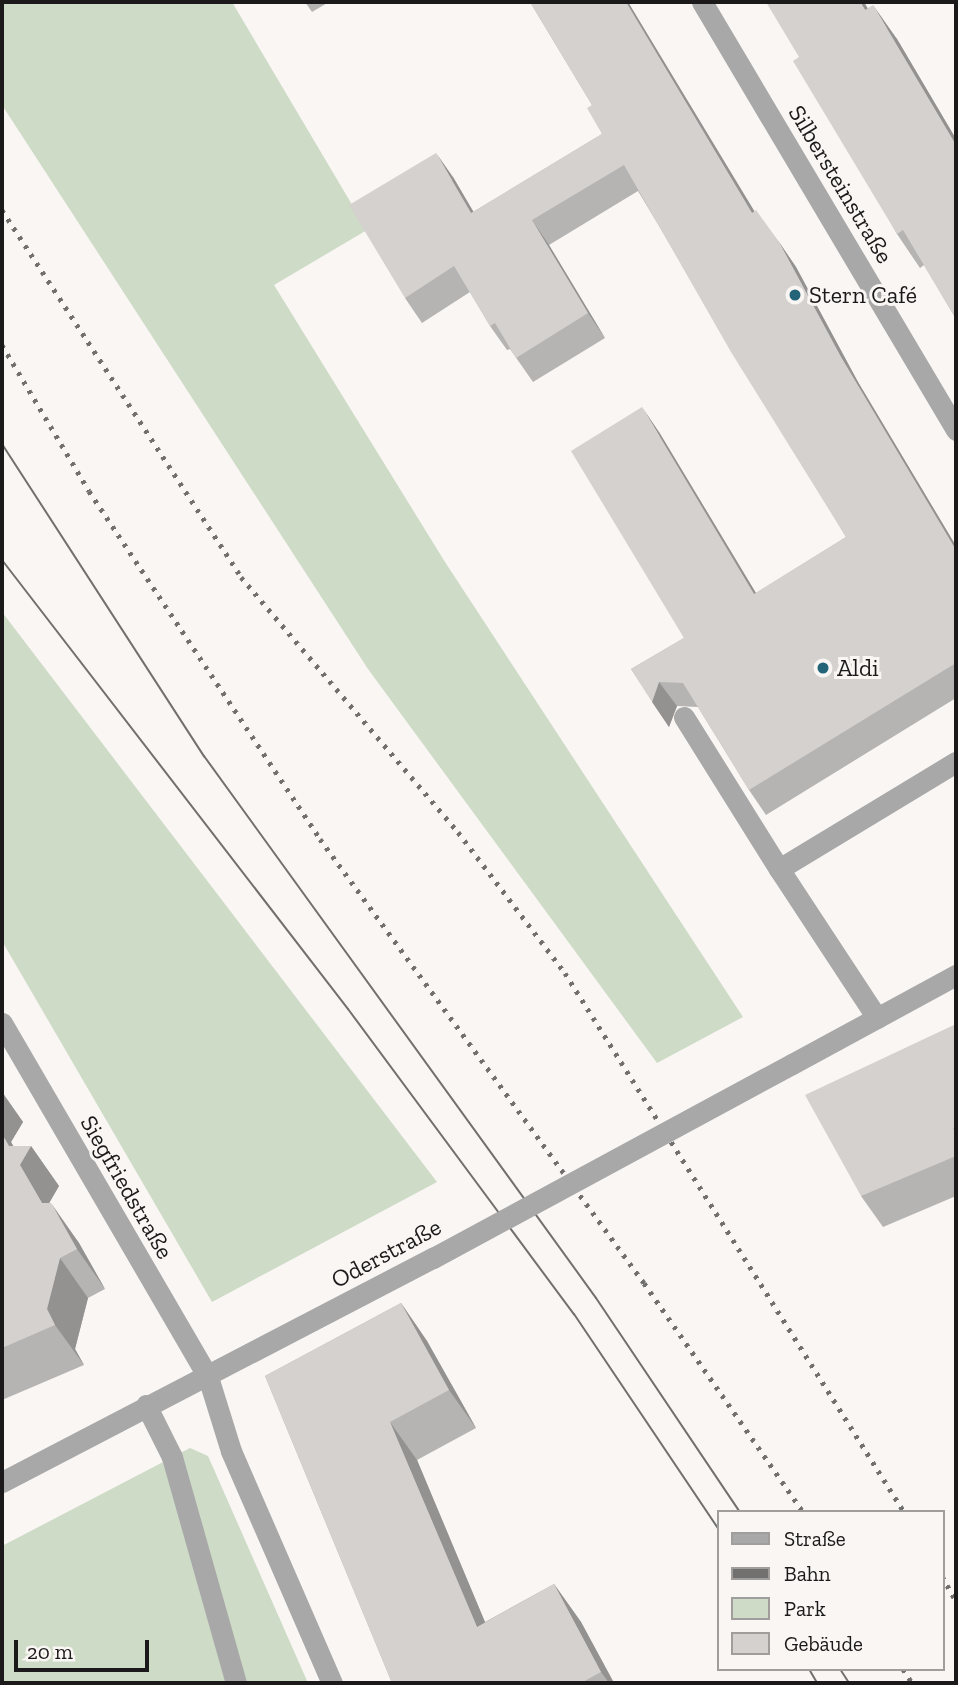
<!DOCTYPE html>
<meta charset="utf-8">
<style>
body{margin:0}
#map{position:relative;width:958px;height:1685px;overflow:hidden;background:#f9f6f4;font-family:"Zilla Slab",serif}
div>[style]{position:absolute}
.green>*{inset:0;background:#cedbc6}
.service>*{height:21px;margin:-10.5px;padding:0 10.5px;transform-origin:10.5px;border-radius:10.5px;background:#a8a8a9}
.minor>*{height:21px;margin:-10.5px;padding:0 10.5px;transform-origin:10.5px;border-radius:10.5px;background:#a8a8a9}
.tertiary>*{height:21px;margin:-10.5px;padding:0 10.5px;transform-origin:10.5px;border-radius:10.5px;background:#a8a8a9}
.tram>*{height:2px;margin:-1px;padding:0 1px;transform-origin:1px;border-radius:1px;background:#72706f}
.rail>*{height:5px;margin-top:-2.5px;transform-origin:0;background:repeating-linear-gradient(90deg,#72706f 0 3.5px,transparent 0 10.5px)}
.minor-bridge>*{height:21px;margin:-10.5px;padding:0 10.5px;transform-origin:10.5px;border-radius:10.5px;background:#a8a8a9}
.wall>*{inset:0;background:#b6b4b2}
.shaded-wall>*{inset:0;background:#949291}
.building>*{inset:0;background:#d4d1cf}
.dots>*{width:19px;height:19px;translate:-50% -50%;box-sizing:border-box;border:4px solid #f9f6f4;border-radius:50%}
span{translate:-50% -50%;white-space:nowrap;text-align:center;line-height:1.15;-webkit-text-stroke:6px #f9f6f4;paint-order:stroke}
.street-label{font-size:24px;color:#1b1919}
.poi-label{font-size:24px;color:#1b1919}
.left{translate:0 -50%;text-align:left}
.frame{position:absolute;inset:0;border:4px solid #1b1919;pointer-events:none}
.legend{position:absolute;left:717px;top:1510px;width:228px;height:161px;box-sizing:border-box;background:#f9f6f4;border:2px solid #a09e9c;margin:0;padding:9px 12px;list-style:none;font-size:21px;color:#1b1919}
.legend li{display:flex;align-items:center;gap:14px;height:35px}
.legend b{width:35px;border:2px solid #a09e9c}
.scale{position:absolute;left:14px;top:1640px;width:135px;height:32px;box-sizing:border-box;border:4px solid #1b1919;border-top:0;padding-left:9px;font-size:21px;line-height:24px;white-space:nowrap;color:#1b1919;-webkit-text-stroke:5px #f9f6f4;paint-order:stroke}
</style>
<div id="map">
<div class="green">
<i style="clip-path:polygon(2px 2px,232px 2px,367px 230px,274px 285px,445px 562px,743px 1017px,657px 1063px,368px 669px,2px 105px)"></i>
<i style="clip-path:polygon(2px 612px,437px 1182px,212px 1302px,2px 941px)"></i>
<i style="clip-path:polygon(190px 1448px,208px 1456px,308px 1683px,2px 1683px,2px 1546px)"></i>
</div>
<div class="service">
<i style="left:684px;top:717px;width:179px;rotate:58deg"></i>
<i style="left:877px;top:1018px;width:178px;rotate:-123.3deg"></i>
<i style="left:779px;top:869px;width:207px;rotate:-31.2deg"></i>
<i style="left:208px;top:1377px;width:77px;rotate:72.7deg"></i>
<i style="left:231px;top:1451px;width:253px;rotate:66.5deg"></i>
<i style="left:146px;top:1405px;width:58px;rotate:63.4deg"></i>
<i style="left:172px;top:1457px;width:235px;rotate:74.2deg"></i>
</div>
<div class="minor">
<i style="left:2px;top:1023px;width:410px;rotate:59.8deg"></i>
<i style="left:792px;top:1064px;width:187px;rotate:-28.5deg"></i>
<i style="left:2px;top:1482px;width:486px;rotate:-27.5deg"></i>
</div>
<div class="tertiary">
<i style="left:702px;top:2px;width:498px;rotate:59.3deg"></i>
</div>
<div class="tram">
<i style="left:2px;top:444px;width:372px;rotate:57.1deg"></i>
<i style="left:204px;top:756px;width:669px;rotate:54.12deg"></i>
<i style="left:596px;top:1298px;width:258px;rotate:56.1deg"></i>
<i style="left:2px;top:560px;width:567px;rotate:52.38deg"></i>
<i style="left:348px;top:1009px;width:380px;rotate:53.5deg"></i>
<i style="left:574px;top:1314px;width:258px;rotate:56.1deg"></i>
<i style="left:809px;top:1669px;width:16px;rotate:60deg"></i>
<i style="left:840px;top:1669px;width:17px;rotate:57deg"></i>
</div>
<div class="rail">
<i style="left:2px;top:210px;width:438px;rotate:56.9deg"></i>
<i style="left:241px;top:577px;width:335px;rotate:49.6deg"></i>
<i style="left:458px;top:832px;width:177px;rotate:52.8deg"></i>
<i style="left:565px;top:973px;width:637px;rotate:57.83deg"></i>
<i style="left:2px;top:345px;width:170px;rotate:59.2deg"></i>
<i style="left:89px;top:491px;width:418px;rotate:56.4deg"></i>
<i style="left:320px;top:839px;width:550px;rotate:53.88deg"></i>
<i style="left:644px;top:1283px;width:279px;rotate:55.2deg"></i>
<i style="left:942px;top:1576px;width:29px;rotate:61deg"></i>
<i style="left:903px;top:1669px;width:17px;rotate:57deg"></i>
</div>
<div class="minor-bridge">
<i style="left:433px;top:1258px;width:408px;rotate:-28.4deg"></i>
</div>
<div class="wall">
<i style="clip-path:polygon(305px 2px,329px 2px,312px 12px)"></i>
<i style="clip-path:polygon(530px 2px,628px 2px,754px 212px,779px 242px,796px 267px,858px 382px,956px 546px,956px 698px,766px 815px,749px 790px,698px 707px,677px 706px,669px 727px,631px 669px,684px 638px,659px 432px,756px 593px,846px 537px,638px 191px,549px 245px,605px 338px,533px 382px,510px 349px,507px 350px,490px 326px,470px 292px,422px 323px,405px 298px,453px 177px,473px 212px,602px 134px,592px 105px)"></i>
<i style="clip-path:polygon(868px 8px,897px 39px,956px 139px,956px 319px,924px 265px,920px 268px,897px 234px,799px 57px)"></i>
<i style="clip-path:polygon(956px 1024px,956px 1196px,883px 1227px,861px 1196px)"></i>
<i style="clip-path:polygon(2px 1092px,23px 1122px,11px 1142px,13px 1146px,31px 1146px,59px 1186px,49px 1203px,79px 1243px,105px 1289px,88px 1298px,75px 1349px,84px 1365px,2px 1400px)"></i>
<i style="clip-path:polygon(401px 1303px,427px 1341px,476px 1428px,417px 1460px,485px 1622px,554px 1584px,581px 1622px,614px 1683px,392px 1683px,265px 1376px)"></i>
</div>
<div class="shaded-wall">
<i style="clip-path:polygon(626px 2px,628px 2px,770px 237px,752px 213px)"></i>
<i style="clip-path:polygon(860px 2px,864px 2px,889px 44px,865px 10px)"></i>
<i style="clip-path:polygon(873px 5px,897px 39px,956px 139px,956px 145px)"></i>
<i style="clip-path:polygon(436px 153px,453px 177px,489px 238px,471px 213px)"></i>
<i style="clip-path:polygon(532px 220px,549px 245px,605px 338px,588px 313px)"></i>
<i style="clip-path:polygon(779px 242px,796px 267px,858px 382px,956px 546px,956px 550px,841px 357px)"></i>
<i style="clip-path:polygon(642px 407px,659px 432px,771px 618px,754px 594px)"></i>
<i style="clip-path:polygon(659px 682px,677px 706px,669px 727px,652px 702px)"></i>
<i style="clip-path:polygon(2px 1092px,23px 1122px,11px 1142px,22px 1161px,31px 1146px,59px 1186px,48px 1205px,42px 1203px,2px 1134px)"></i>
<i style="clip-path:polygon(51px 1203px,79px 1243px,105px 1289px,77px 1249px)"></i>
<i style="clip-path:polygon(60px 1258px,88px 1298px,75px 1349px,84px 1365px,55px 1325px,47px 1309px)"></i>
<i style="clip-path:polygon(401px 1303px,427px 1341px,476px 1428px,449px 1390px)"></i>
<i style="clip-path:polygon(390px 1422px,417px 1460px,503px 1665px,477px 1627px)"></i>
<i style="clip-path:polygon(554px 1584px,581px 1622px,614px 1683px,609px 1683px,601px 1672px)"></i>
</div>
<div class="building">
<i style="clip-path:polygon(530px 2px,626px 2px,752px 213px,756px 210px,779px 242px,841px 357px,956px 550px,956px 663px,749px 790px,683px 683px,659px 682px,652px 702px,631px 669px,684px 638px,571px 451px,642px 407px,754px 594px,846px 537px,731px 352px,624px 165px,532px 220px,588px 313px,516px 358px,495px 323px,490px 326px,454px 266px,405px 298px,349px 205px,436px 153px,471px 213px,602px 134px,587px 108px,592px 105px)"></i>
<i style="clip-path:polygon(766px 2px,860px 2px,865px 10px,873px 5px,956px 145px,956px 319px,903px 230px,897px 234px,793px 61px,799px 57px)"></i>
<i style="clip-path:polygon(956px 1024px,956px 1127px,953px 1128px,956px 1134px,956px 1156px,861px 1196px,805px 1095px)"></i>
<i style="clip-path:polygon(2px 1134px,9px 1146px,31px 1146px,20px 1165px,42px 1203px,51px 1203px,77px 1249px,60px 1258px,47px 1309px,55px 1325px,2px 1348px)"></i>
<i style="clip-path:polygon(401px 1303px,449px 1390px,390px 1422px,477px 1627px,554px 1584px,601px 1672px,581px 1683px,392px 1683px,265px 1376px)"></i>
</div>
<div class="dots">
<i style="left:795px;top:295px;background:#246479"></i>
<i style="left:823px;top:668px;background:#246479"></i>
</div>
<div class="street-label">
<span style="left:841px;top:184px;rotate:59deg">Silbersteinstraße</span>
<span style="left:127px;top:1187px;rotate:60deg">Siegfriedstraße</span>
<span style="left:386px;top:1253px;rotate:-28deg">Oderstraße</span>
</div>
<div class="poi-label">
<span class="left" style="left:809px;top:295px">Stern Café</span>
<span class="left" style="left:837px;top:668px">Aldi</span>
</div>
<div class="frame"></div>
<ul class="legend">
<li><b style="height:9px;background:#a8a8a9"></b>Straße</li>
<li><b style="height:9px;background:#72706f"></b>Bahn</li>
<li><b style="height:19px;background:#cedbc6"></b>Park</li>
<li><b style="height:19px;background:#d4d1cf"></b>Gebäude</li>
</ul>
<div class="scale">20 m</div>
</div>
